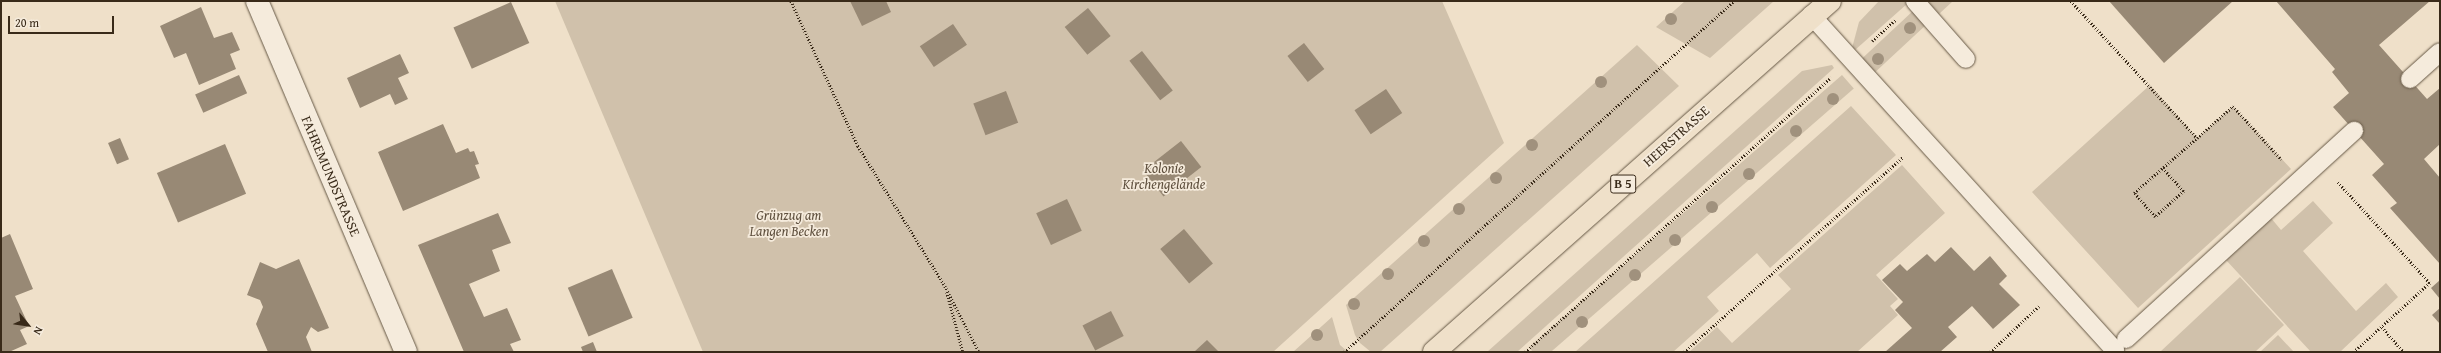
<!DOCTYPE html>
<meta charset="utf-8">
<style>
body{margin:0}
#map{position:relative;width:2441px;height:353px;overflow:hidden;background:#efe0c9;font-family:"Gentium Book Plus",serif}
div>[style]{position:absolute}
.green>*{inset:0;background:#d0c1ab;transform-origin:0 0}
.building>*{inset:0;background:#988975;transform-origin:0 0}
.path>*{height:2.5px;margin-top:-1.25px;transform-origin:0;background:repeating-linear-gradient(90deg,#392a19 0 1px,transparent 0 3px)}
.roads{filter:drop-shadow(0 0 1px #665845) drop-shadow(0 0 1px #665845)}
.service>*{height:18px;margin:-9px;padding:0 9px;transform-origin:9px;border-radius:9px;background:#f5ebdc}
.minor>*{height:22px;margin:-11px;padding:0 11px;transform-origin:11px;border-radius:11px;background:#f5ebdc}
.primary>*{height:22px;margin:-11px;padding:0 11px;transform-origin:11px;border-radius:11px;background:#efe0c9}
.trees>*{width:12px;height:12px;margin:-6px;border-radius:50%;background:#a0917d}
span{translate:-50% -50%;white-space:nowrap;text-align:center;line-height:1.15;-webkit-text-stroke:3.5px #f5ebdc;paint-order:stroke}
.shield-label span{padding:1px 3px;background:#f5ebdc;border:1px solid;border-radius:3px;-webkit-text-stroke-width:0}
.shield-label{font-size:13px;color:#392a19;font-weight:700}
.street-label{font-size:14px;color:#392a19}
.park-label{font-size:14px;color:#5f503e;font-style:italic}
.frame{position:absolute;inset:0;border:2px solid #392a19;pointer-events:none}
.north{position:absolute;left:8px;top:305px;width:40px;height:40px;-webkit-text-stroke:3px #f5ebdc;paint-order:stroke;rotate:119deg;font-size:11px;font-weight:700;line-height:16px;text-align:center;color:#392a19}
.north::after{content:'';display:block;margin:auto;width:14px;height:18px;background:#392a19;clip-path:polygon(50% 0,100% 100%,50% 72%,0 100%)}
.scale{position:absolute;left:8px;top:16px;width:106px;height:18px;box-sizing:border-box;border:2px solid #392a19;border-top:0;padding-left:5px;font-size:12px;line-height:14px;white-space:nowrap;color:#392a19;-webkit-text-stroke:3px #f5ebdc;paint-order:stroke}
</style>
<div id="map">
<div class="green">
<i style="clip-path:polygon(555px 1px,1442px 1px,1504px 143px,1273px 352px,703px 352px)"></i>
<i style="clip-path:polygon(1685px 1px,1774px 1px,1710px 58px,1656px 27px)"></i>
<i style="clip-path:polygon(1879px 1px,1904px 1px,1907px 4px,1855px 50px,1852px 48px,1859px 22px)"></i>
<i style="clip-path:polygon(1927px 1px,1953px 1px,1939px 14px)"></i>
<i style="left:1914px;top:10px;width:19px;height:71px;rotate:47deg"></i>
<i style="clip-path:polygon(1637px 45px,1679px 86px,1380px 352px,1371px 352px,1360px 343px,1355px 335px,1346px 305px)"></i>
<i style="clip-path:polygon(1832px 65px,1834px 68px,1517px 352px,1487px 352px,1802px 71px)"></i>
<i style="left:1842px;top:75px;width:18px;height:415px;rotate:49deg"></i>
<i style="clip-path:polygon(2150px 85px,2197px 138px,2233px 106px,2291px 169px,2138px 308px,2032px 192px)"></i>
<i style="clip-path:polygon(1851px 106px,1896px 155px,1770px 268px,1757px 253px,1707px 297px,1719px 311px,1673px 352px,1575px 352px)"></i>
<i style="clip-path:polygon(1902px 165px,1945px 213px,1876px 275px,1898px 299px,1890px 306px,1898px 315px,1857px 352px,1689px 352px,1717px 327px,1732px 343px,1791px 289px,1778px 275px)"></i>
<i style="clip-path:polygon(2313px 201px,2333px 223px,2303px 251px,2356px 311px,2386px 283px,2398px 297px,2340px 352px,2311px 352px,2226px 260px,2271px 218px,2281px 230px)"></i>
<i style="clip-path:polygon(2240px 277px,2284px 325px,2255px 352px,2160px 352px)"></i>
<i style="clip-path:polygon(1332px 317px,1340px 345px,1348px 352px,1293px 352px)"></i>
<i style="clip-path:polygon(2278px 335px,2294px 352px,2260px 352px)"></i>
</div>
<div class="building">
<i style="clip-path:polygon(850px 1px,886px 1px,891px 12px,862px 26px)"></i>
<i style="clip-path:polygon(2109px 1px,2233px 1px,2164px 63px)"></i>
<i style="clip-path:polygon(2276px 1px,2430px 1px,2379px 45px,2427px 99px,2440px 88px,2440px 144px,2424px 159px,2440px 178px,2440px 264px,2390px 208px,2397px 203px,2372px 175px,2384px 164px,2333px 107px,2349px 93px,2332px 72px,2335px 69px)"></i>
<i style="left:511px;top:2px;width:45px;height:63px;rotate:66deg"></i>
<i style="clip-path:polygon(201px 7px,214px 38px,232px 32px,240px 50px,230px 54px,236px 69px,199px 85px,186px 53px,174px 58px,160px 26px)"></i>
<i style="left:1088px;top:8px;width:36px;height:30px;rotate:51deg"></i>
<i style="left:953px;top:24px;width:25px;height:40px;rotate:56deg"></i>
<i style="left:1304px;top:43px;width:33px;height:21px;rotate:52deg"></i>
<i style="left:1142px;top:51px;width:50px;height:16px;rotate:52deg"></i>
<i style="clip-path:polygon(400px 54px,409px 73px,398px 78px,408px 99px,395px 105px,390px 94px,360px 108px,347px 78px)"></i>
<i style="left:239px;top:75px;width:20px;height:48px;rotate:66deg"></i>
<i style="left:1386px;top:89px;width:29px;height:38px;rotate:56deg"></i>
<i style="left:1006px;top:91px;width:34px;height:35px;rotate:69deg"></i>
<i style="clip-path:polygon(443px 124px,456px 153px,468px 148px,470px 152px,474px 151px,479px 164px,475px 165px,480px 178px,403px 211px,378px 152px)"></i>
<i style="left:120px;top:138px;width:23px;height:13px;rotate:67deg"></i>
<i style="left:1181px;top:141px;width:33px;height:48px;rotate:52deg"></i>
<i style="left:225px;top:144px;width:54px;height:74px;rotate:67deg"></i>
<i style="left:1067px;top:199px;width:35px;height:34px;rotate:65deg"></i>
<i style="clip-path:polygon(498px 213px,511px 243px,492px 250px,500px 271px,469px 284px,484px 317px,507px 308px,521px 340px,510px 344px,514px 352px,464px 352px,418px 245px)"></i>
<i style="left:1184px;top:229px;width:45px;height:31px;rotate:50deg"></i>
<i style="clip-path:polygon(10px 234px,33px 289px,15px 296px,29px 326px,20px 330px,27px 344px,9px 352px,1px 352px,1px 238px)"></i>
<i style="clip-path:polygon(1951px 247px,1974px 271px,1990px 256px,2007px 276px,1999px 284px,2020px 305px,1993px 329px,1972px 306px,1948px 327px,1957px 337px,1940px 352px,1885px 352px,1912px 328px,1895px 310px,1903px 302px,1882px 280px,1900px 264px,1907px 271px,1927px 254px,1935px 262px)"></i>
<i style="clip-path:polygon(299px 259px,329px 328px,318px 332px,311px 327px,306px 337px,312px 352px,268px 352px,256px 324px,263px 307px,260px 300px,247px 295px,260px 262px,276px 269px)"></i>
<i style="left:612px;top:269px;width:53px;height:48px;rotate:67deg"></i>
<i style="clip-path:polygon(2440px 280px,2440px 299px,2431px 288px)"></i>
<i style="clip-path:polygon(2440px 308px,2440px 324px,2432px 315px)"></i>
<i style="left:1111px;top:311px;width:28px;height:32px;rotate:63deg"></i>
<i style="clip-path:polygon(1207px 340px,1219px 352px,1194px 352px)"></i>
<i style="clip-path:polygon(593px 342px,597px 352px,583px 352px,581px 347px)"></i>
</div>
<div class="path">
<i style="left:791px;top:1px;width:160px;rotate:65.2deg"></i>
<i style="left:858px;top:146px;width:165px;rotate:58.1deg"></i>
<i style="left:945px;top:286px;width:74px;rotate:62.7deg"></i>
<i style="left:2071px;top:1px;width:186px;rotate:47.4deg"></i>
<i style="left:2197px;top:138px;width:48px;rotate:-41.6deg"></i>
<i style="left:2233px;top:106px;width:72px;rotate:47.8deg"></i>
<i style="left:1872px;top:41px;width:31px;rotate:-42deg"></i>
<i style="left:2163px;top:168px;width:31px;rotate:48deg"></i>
<i style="left:2184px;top:191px;width:39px;rotate:138deg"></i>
<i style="left:2155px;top:217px;width:32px;rotate:-131deg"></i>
<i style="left:2134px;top:193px;width:84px;rotate:-41.1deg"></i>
<i style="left:2338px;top:182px;width:137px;rotate:47.7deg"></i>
<i style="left:2430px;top:283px;width:103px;rotate:137.8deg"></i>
<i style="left:947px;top:292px;width:62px;rotate:75.1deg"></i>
<i style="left:2382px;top:327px;width:33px;rotate:49deg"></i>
<i style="left:1344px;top:352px;width:525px;rotate:-41.99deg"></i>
<i style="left:1525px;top:352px;width:411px;rotate:-41.9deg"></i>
<i style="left:1684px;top:352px;width:293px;rotate:-41.7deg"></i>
<i style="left:1990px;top:352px;width:67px;rotate:-43.2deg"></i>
</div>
<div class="roads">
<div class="service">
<i style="left:1915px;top:1px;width:77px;rotate:48.7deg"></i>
<i style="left:1811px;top:15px;width:452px;rotate:47.8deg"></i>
<i style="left:2115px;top:350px;width:3px;rotate:135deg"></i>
<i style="left:2410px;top:79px;width:40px;rotate:-42deg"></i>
<i style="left:2126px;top:339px;width:309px;rotate:-42.4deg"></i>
</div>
<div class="minor">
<i style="left:257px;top:1px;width:381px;rotate:67deg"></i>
</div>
<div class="primary">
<i style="left:1434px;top:352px;width:529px;rotate:-41.55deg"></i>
</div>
</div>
<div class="trees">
<i style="left:1671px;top:19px"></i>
<i style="left:1910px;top:28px"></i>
<i style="left:1878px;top:59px"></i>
<i style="left:1601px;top:82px"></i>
<i style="left:1833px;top:99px"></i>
<i style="left:1796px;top:131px"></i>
<i style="left:1532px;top:145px"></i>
<i style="left:1749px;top:174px"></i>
<i style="left:1496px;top:178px"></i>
<i style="left:1712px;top:207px"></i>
<i style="left:1459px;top:209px"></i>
<i style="left:1675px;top:240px"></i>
<i style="left:1424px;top:241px"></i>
<i style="left:1388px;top:274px"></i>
<i style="left:1635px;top:275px"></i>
<i style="left:1354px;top:304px"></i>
<i style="left:1582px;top:322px"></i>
<i style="left:1317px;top:335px"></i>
</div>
<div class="shield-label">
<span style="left:1623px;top:184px">B 5</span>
</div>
<div class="street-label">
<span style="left:1676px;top:136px;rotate:-42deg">HEERSTRASSE</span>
<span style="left:331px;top:176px;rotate:67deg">FAHREMUNDSTRASSE</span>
</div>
<div class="park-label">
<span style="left:1164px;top:176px">Kolonie<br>Kirchengelände</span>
<span style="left:789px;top:223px">Grünzug am<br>Langen Becken</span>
</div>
<div class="frame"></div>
<div class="north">N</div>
<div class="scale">20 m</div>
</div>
